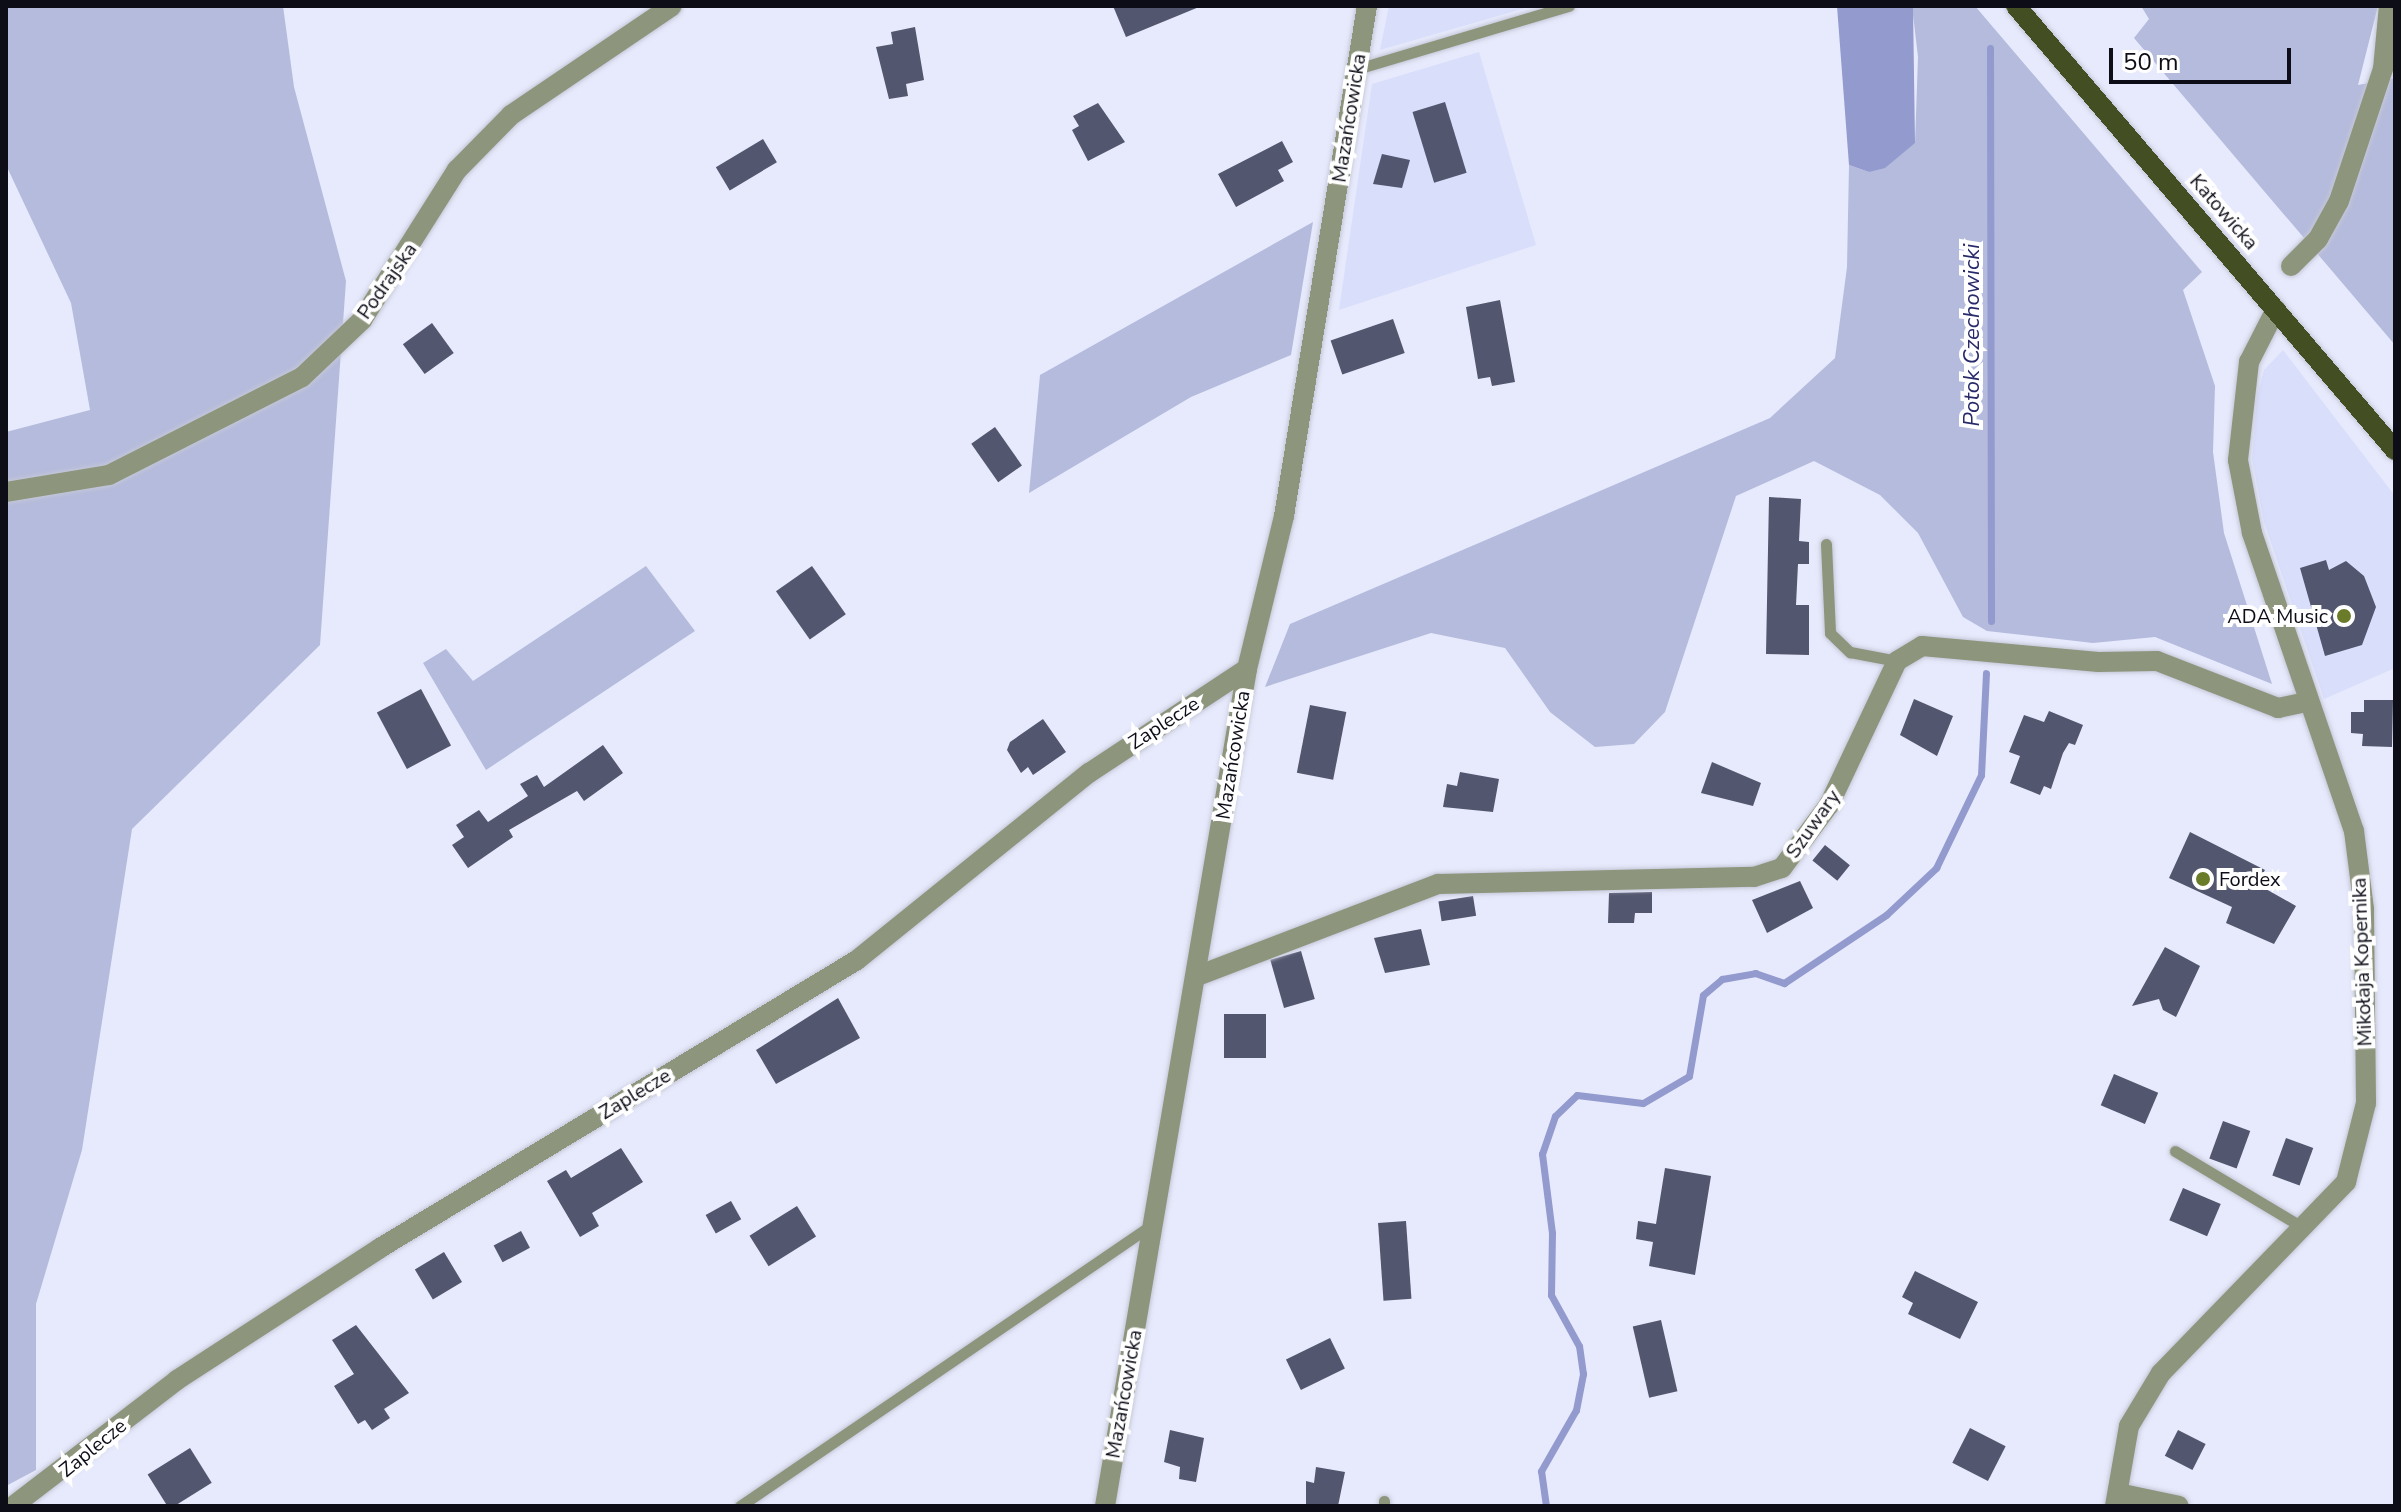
<!DOCTYPE html>
<meta charset="utf-8">
<style>
body{margin:0}
#map{position:relative;width:2401px;height:1512px;overflow:hidden;background:#e7eafc;font-family:"Nunito Sans",sans-serif}
div>[style]{position:absolute}
.built>*{inset:0;background:#d9defb}
.green>*{inset:0;background:#b5bbdc}
.water>*{inset:0;background:#929ace}
.stream>*{height:7px;margin:-3.5px;padding:0 3.5px;transform-origin:3.5px;border-radius:3.5px;background:#929ace}
.building>*{inset:0;background:#52566e;transform-origin:0 0}
.roads{filter:drop-shadow(0 0 2px #c4c7d7) drop-shadow(0 0 2px #c4c7d7)}
.lane>*{height:11px;margin:-5.5px;padding:0 5.5px;transform-origin:5.5px;border-radius:5.5px;background:#8e957d}
.street>*{height:20px;margin:-10px;padding:0 10px;transform-origin:10px;border-radius:10px;background:#8e957d}
.primary>*{height:20px;margin:-10px;padding:0 10px;transform-origin:10px;border-radius:10px;background:#444e23}
.dots>*{width:22px;height:22px;translate:-50% -50%;box-sizing:border-box;border:4px solid #fff;border-radius:50%}
span{translate:-50% -50%;white-space:nowrap;text-align:center;line-height:1.15;-webkit-text-stroke:8px #fff;paint-order:stroke}
.street-label{font-size:20px;color:#0c0d17}
.poi-label{font-size:20px;color:#0c0d17}
.right{translate:-100% -50%;text-align:right}
.left{translate:0 -50%;text-align:left}
.water-label{font-size:22px;color:#282a69;font-style:italic}
.frame{position:absolute;inset:0;border:8px solid #0c0d17;pointer-events:none}
.scale{position:absolute;left:2109px;top:48px;width:182px;height:36px;box-sizing:border-box;border:4px solid #0c0d17;border-top:0;padding-left:10px;font-size:24px;line-height:28px;white-space:nowrap;color:#0c0d17;-webkit-text-stroke:6px #fff;paint-order:stroke}
</style>
<div id="map">
<div class="built">
<i style="clip-path:polygon(1389px 6px,1532px 6px,1380px 50px)"></i>
<i style="clip-path:polygon(1479px 52px,1536px 245px,1339px 310px,1372px 84px)"></i>
<i style="clip-path:polygon(2283px 350px,2395px 496px,2395px 668px,2324px 699px,2264px 522px,2252px 459px,2257px 396px,2264px 370px)"></i>
</div>
<div class="green">
<i style="clip-path:polygon(6px 6px,283px 6px,294px 87px,346px 281px,320px 645px,132px 829px,82px 1150px,36px 1304px,36px 1470px,6px 1486px,6px 432px,90px 410px,71px 303px,6px 165px)"></i>
<i style="clip-path:polygon(1912px 6px,1975px 6px,2202px 272px,2183px 290px,2215px 386px,2213px 452px,2224px 533px,2272px 684px,2155px 637px,2093px 643px,1987px 631px,1963px 617px,1918px 533px,1880px 495px,1814px 461px,1736px 496px,1665px 712px,1634px 744px,1595px 747px,1550px 712px,1505px 648px,1431px 633px,1265px 687px,1290px 624px,1770px 418px,1835px 358px,1847px 267px,1849px 165px,1869px 172px,1915px 143px,1918px 57px)"></i>
<i style="clip-path:polygon(2141px 6px,2378px 6px,2358px 85px,2395px 78px,2395px 345px,2134px 38px,2149px 19px)"></i>
<i style="clip-path:polygon(1313px 222px,1291px 355px,1191px 397px,1029px 493px,1040px 375px)"></i>
<i style="clip-path:polygon(646px 566px,695px 631px,486px 770px,423px 663px,446px 649px,473px 681px)"></i>
</div>
<div class="water">
<i style="clip-path:polygon(1837px 6px,1913px 7px,1915px 143px,1885px 168px,1869px 172px,1849px 165px)"></i>
</div>
<div class="stream">
<i style="left:1990px;top:48px;width:573px;rotate:89.9deg"></i>
<i style="left:1546px;top:1506px;width:35px;rotate:-98deg"></i>
<i style="left:1541px;top:1471px;width:70px;rotate:-60.2deg"></i>
<i style="left:1576px;top:1410px;width:37px;rotate:-79deg"></i>
<i style="left:1583px;top:1374px;width:28px;rotate:-98deg"></i>
<i style="left:1579px;top:1346px;width:58px;rotate:-118.8deg"></i>
<i style="left:1551px;top:1295px;width:62px;rotate:-89.1deg"></i>
<i style="left:1552px;top:1233px;width:80px;rotate:-97.2deg"></i>
<i style="left:1542px;top:1154px;width:40px;rotate:-71.1deg"></i>
<i style="left:1555px;top:1116px;width:30px;rotate:-44deg"></i>
<i style="left:1577px;top:1095px;width:66px;rotate:6.9deg"></i>
<i style="left:1643px;top:1103px;width:53px;rotate:-30.4deg"></i>
<i style="left:1689px;top:1076px;width:82px;rotate:-80.2deg"></i>
<i style="left:1703px;top:995px;width:25px;rotate:-40deg"></i>
<i style="left:1722px;top:979px;width:34px;rotate:-10deg"></i>
<i style="left:1755px;top:973px;width:31px;rotate:19deg"></i>
<i style="left:1784px;top:983px;width:123px;rotate:-33.7deg"></i>
<i style="left:1886px;top:915px;width:69px;rotate:-43.2deg"></i>
<i style="left:1936px;top:868px;width:103px;rotate:-64.2deg"></i>
<i style="left:1981px;top:775px;width:102px;rotate:-87.2deg"></i>
</div>
<div class="building">
<i style="clip-path:polygon(1113px 6px,1199px 6px,1199px 7px,1126px 37px)"></i>
<i style="clip-path:polygon(915px 27px,924px 80px,906px 84px,908px 96px,889px 99px,876px 47px,893px 44px,891px 32px)"></i>
<i style="left:1445px;top:102px;width:74px;height:34px;rotate:73deg"></i>
<i style="clip-path:polygon(1098px 103px,1125px 142px,1088px 161px,1072px 130px,1079px 126px,1073px 116px)"></i>
<i style="left:763px;top:139px;width:27px;height:55px;rotate:59deg"></i>
<i style="clip-path:polygon(1282px 141px,1293px 162px,1278px 170px,1284px 181px,1236px 207px,1218px 174px)"></i>
<i style="clip-path:polygon(1382px 154px,1410px 160px,1402px 188px,1373px 184px)"></i>
<i style="clip-path:polygon(1500px 300px,1515px 382px,1492px 386px,1490px 377px,1478px 379px,1466px 307px)"></i>
<i style="left:1393px;top:319px;width:36px;height:66px;rotate:71deg"></i>
<i style="left:432px;top:323px;width:37px;height:36px;rotate:54deg"></i>
<i style="left:995px;top:427px;width:47px;height:29px;rotate:55deg"></i>
<i style="clip-path:polygon(1769px 497px,1801px 499px,1799px 541px,1809px 542px,1809px 564px,1798px 564px,1796px 605px,1809px 605px,1809px 655px,1766px 654px)"></i>
<i style="clip-path:polygon(2326px 560px,2329px 570px,2346px 561px,2364px 576px,2376px 607px,2362px 645px,2325px 656px,2300px 568px)"></i>
<i style="left:812px;top:566px;width:59px;height:44px;rotate:55deg"></i>
<i style="left:421px;top:689px;width:64px;height:50px;rotate:62deg"></i>
<i style="clip-path:polygon(1914px 699px,1953px 716px,1937px 756px,1900px 735px)"></i>
<i style="clip-path:polygon(2364px 700px,2393px 700px,2392px 747px,2362px 746px,2363px 734px,2351px 733px,2351px 712px,2364px 712px)"></i>
<i style="left:1310px;top:705px;width:37px;height:69px;rotate:11deg"></i>
<i style="clip-path:polygon(2049px 711px,2083px 725px,2075px 745px,2069px 743px,2063px 753px,2051px 789px,2044px 786px,2040px 795px,2010px 783px,2020px 756px,2009px 752px,2024px 715px,2044px 722px)"></i>
<i style="clip-path:polygon(1043px 719px,1066px 752px,1033px 775px,1028px 767px,1021px 773px,1007px 750px,1010px 742px)"></i>
<i style="clip-path:polygon(603px 745px,623px 773px,584px 801px,577px 791px,509px 830px,513px 837px,468px 868px,452px 845px,464px 837px,456px 825px,479px 810px,488px 822px,528px 796px,520px 784px,537px 775px,544px 787px)"></i>
<i style="clip-path:polygon(1712px 762px,1761px 783px,1753px 806px,1701px 793px)"></i>
<i style="clip-path:polygon(1460px 772px,1499px 779px,1493px 812px,1443px 807px,1447px 784px,1457px 786px)"></i>
<i style="clip-path:polygon(2190px 832px,2265px 870px,2257px 884px,2296px 906px,2274px 944px,2226px 923px,2232px 907px,2169px 878px)"></i>
<i style="left:1825px;top:845px;width:32px;height:20px;rotate:39deg"></i>
<i style="clip-path:polygon(1800px 881px,1813px 908px,1767px 933px,1752px 900px)"></i>
<i style="clip-path:polygon(1652px 892px,1652px 913px,1635px 913px,1634px 923px,1608px 923px,1609px 893px)"></i>
<i style="left:1473px;top:896px;width:20px;height:35px;rotate:81deg"></i>
<i style="clip-path:polygon(1421px 929px,1430px 965px,1385px 973px,1374px 938px)"></i>
<i style="clip-path:polygon(2165px 947px,2200px 966px,2176px 1017px,2163px 1010px,2159px 999px,2132px 1006px)"></i>
<i style="left:1301px;top:951px;width:50px;height:32px;rotate:74deg"></i>
<i style="clip-path:polygon(838px 998px,860px 1038px,776px 1084px,756px 1050px)"></i>
<i style="left:1224px;top:1014px;width:42px;height:44px"></i>
<i style="left:2114px;top:1074px;width:48px;height:34px;rotate:23deg"></i>
<i style="left:2223px;top:1121px;width:29px;height:40px;rotate:20deg"></i>
<i style="left:2286px;top:1138px;width:29px;height:40px;rotate:20deg"></i>
<i style="clip-path:polygon(621px 1148px,643px 1182px,592px 1213px,599px 1226px,580px 1237px,547px 1181px,566px 1170px,571px 1178px)"></i>
<i style="clip-path:polygon(1665px 1168px,1711px 1176px,1695px 1275px,1649px 1266px,1653px 1242px,1636px 1239px,1638px 1221px,1656px 1224px)"></i>
<i style="left:2183px;top:1188px;width:41px;height:35px;rotate:23deg"></i>
<i style="left:731px;top:1201px;width:21px;height:29px;rotate:61deg"></i>
<i style="left:797px;top:1206px;width:36px;height:56px;rotate:58deg"></i>
<i style="left:1406px;top:1221px;width:78px;height:28px;rotate:86deg"></i>
<i style="left:521px;top:1231px;width:19px;height:31px;rotate:62deg"></i>
<i style="left:444px;top:1252px;width:35px;height:34px;rotate:59deg"></i>
<i style="clip-path:polygon(1915px 1271px,1978px 1302px,1960px 1339px,1908px 1314px,1913px 1303px,1902px 1297px)"></i>
<i style="left:1661px;top:1320px;width:73px;height:29px;rotate:77deg"></i>
<i style="clip-path:polygon(356px 1325px,409px 1393px,384px 1409px,390px 1418px,372px 1430px,365px 1420px,358px 1424px,334px 1386px,354px 1374px,332px 1340px)"></i>
<i style="left:1330px;top:1338px;width:34px;height:49px;rotate:64deg"></i>
<i style="left:1970px;top:1428px;width:40px;height:39px;rotate:27deg"></i>
<i style="clip-path:polygon(1170px 1430px,1204px 1438px,1196px 1482px,1179px 1479px,1180px 1467px,1164px 1462px)"></i>
<i style="left:2178px;top:1430px;width:31px;height:29px;rotate:27deg"></i>
<i style="left:190px;top:1448px;width:41px;height:50px;rotate:58deg"></i>
<i style="clip-path:polygon(1316px 1467px,1345px 1472px,1338px 1506px,1306px 1506px,1306px 1481px,1314px 1483px)"></i>
</div>
<div class="roads">
<div class="lane">
<i style="left:1357px;top:69px;width:221px;rotate:-16.6deg"></i>
<i style="left:1826px;top:544px;width:89px;rotate:87.4deg"></i>
<i style="left:1830px;top:633px;width:28px;rotate:44deg"></i>
<i style="left:1850px;top:652px;width:48px;rotate:10.8deg"></i>
<i style="left:2175px;top:1151px;width:148px;rotate:30.9deg"></i>
<i style="left:1384px;top:1501px;width:5px;rotate:90deg"></i>
<i style="left:740px;top:1506px;width:500px;rotate:-34.33deg"></i>
</div>
<div class="street">
<i style="left:2291px;top:266px;width:38px;rotate:-45deg"></i>
<i style="left:2318px;top:239px;width:43px;rotate:-61.1deg"></i>
<i style="left:2339px;top:201px;width:139px;rotate:-71.6deg"></i>
<i style="left:2383px;top:69px;width:63px;rotate:-84.6deg"></i>
<i style="left:6px;top:492px;width:104px;rotate:-9.4deg"></i>
<i style="left:109px;top:475px;width:216px;rotate:-26.9deg"></i>
<i style="left:302px;top:377px;width:83px;rotate:-43.5deg"></i>
<i style="left:362px;top:320px;width:178px;rotate:-57.7deg"></i>
<i style="left:457px;top:170px;width:77px;rotate:-45.5deg"></i>
<i style="left:511px;top:115px;width:194px;rotate:-34.1deg"></i>
<i style="left:1197px;top:976px;width:258px;rotate:-20.9deg"></i>
<i style="left:1438px;top:884px;width:316px;rotate:-1.3deg"></i>
<i style="left:1754px;top:877px;width:29px;rotate:-18deg"></i>
<i style="left:1782px;top:868px;width:79px;rotate:-53.3deg"></i>
<i style="left:1829px;top:805px;width:159px;rotate:-64.7deg"></i>
<i style="left:1897px;top:661px;width:29px;rotate:-31deg"></i>
<i style="left:1922px;top:646px;width:177px;rotate:5.2deg"></i>
<i style="left:2098px;top:662px;width:59px;rotate:-1deg"></i>
<i style="left:2157px;top:661px;width:130px;rotate:21.2deg"></i>
<i style="left:2278px;top:708px;width:29px;rotate:-12deg"></i>
<i style="left:2118px;top:1493px;width:62px;rotate:12deg"></i>
<i style="left:13px;top:1506px;width:207px;rotate:-37.5deg"></i>
<i style="left:177px;top:1380px;width:242px;rotate:-33deg"></i>
<i style="left:380px;top:1248px;width:557px;rotate:-31.12deg"></i>
<i style="left:857px;top:960px;width:298px;rotate:-38.9deg"></i>
<i style="left:1089px;top:773px;width:189px;rotate:-33.4deg"></i>
<i style="left:1105px;top:1506px;width:849px;rotate:-80.37deg"></i>
<i style="left:1247px;top:669px;width:157px;rotate:-76.4deg"></i>
<i style="left:1284px;top:516px;width:517px;rotate:-80.76deg"></i>
<i style="left:2115px;top:1506px;width:81px;rotate:-80.1deg"></i>
<i style="left:2129px;top:1426px;width:62px;rotate:-58.9deg"></i>
<i style="left:2161px;top:1373px;width:266px;rotate:-45.9deg"></i>
<i style="left:2346px;top:1182px;width:81px;rotate:-75.8deg"></i>
<i style="left:2366px;top:1103px;width:194px;rotate:-90.6deg"></i>
<i style="left:2364px;top:909px;width:79px;rotate:-97.3deg"></i>
<i style="left:2354px;top:831px;width:315px;rotate:-108.9deg"></i>
<i style="left:2252px;top:533px;width:74px;rotate:-100.9deg"></i>
<i style="left:2238px;top:460px;width:99px;rotate:-83.6deg"></i>
<i style="left:2249px;top:362px;width:59px;rotate:-63deg"></i>
</div>
<div class="primary">
<i style="left:2016px;top:6px;width:584px;rotate:49.52deg"></i>
</div>
</div>
<div class="dots">
<i style="left:2344px;top:616px;background:#6a7b2a"></i>
<i style="left:2203px;top:879px;background:#6a7b2a"></i>
</div>
<div class="street-label">
<span style="left:1349px;top:118px;rotate:-81deg">Mazańcowicka</span>
<span style="left:2224px;top:212px;rotate:49deg">Katowicka</span>
<span style="left:387px;top:281px;rotate:-55deg">Podrajska</span>
<span style="left:1164px;top:723px;rotate:-33deg">Zaplecze</span>
<span style="left:1233px;top:755px;rotate:-81deg">Mazańcowicka</span>
<span style="left:1813px;top:824px;rotate:-55deg">Szuwary</span>
<span style="left:2362px;top:962px;rotate:-92deg">Mikołaja Kopernika</span>
<span style="left:635px;top:1094px;rotate:-31deg">Zaplecze</span>
<span style="left:1124px;top:1394px;rotate:-80deg">Mazańcowicka</span>
<span style="left:93px;top:1448px;rotate:-39deg">Zaplecze</span>
</div>
<div class="poi-label">
<span class="right" style="left:2328px;top:616px">ADA Music</span>
<span class="left" style="left:2219px;top:879px">Fordex</span>
</div>
<div class="water-label">
<span style="left:1973px;top:335px;rotate:-90deg">Potok Czechowicki</span>
</div>
<div class="frame"></div>
<div class="scale">50 m</div>
</div>
